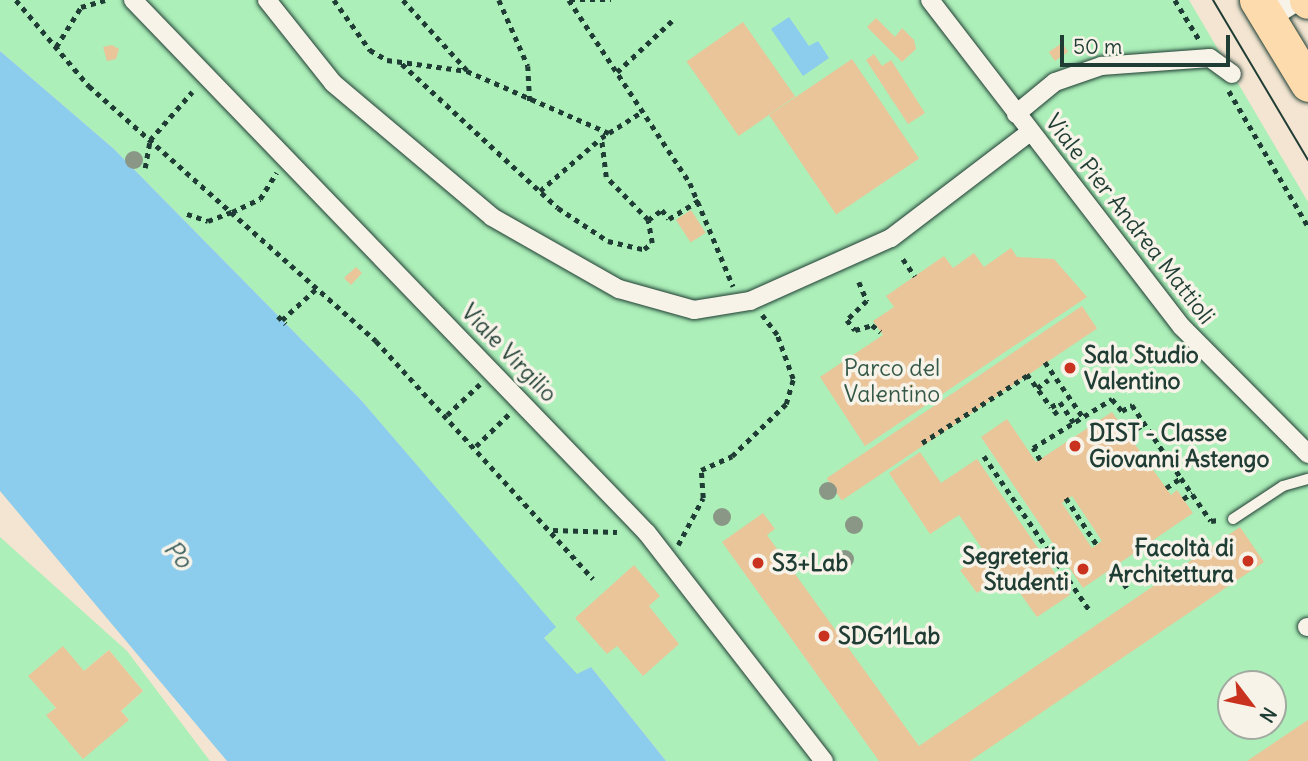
<!DOCTYPE html>
<meta charset="utf-8">
<style>
body{margin:0}
#map{position:relative;width:1308px;height:761px;overflow:hidden;background:#f3e5d1;font-family:Delius,sans-serif}
div>[style]{position:absolute}
.green>*{inset:0;background:#acefb9}
.water>*{inset:0;background:#8ccced}
.building>*{inset:0;background:#eac59a;transform-origin:0 0}
.path>*{height:4.5px;margin-top:-2.25px;transform-origin:0;background:repeating-linear-gradient(90deg,#1f3d34 0 5px,transparent 0 10px)}
.roads{filter:drop-shadow(0 0 2px #1f3d34) drop-shadow(0 0 2px #1f3d34)}
.service>*{height:10px;margin:-5px;padding:0 5px;transform-origin:5px;border-radius:5px;background:#f7f3e8}
.pedestrian>*{height:18px;margin:-9px;padding:0 9px;transform-origin:9px;border-radius:9px;background:#f7f3e8}
.minor>*{height:23px;margin:-11.5px;padding:0 11.5px;transform-origin:11.5px;border-radius:11.5px;background:#f7f3e8}
.primary>*{height:35px;margin:-17.5px;padding:0 17.5px;transform-origin:17.5px;border-radius:17.5px;background:#fedbac}
.tram>*{height:2px;margin:-1px;padding:0 1px;transform-origin:1px;border-radius:1px;background:#1f3d34}
.trees>*{width:18px;height:18px;margin:-9px;border-radius:50%;background:#8a9786}
.dots>*{width:19px;height:19px;translate:-50% -50%;box-sizing:border-box;border:4px solid #f7f3e8;border-radius:50%}
span{translate:-50% -50%;white-space:nowrap;text-align:center;line-height:1.15;-webkit-text-stroke:7px #f7f3e8;paint-order:stroke}
.street-label{font-size:23px;color:#1f3d34}
.poi-label{font-size:23px;color:#1f3d34;font-weight:700}
.left{translate:0 -50%;text-align:left}
.right{translate:-100% -50%;text-align:right}
.park-label{font-size:23px;color:#345848}
.water-label{font-size:24px;color:#355a59;font-style:italic}
.north{position:absolute;left:1217px;top:670px;width:70px;height:70px;box-sizing:border-box;background:#f7f3e8;border:2px solid #a1aaa0;border-radius:50%;rotate:122deg;font-size:19px;font-weight:700;line-height:28px;text-align:center;color:#1f3d34}
.north::after{content:'';display:block;margin:auto;width:24px;height:32px;background:#c8321e;clip-path:polygon(50% 0,100% 100%,50% 72%,0 100%)}
.scale{position:absolute;left:1060px;top:35px;width:170px;height:32px;box-sizing:border-box;border:4px solid #1f3d34;border-top:0;padding-left:9px;font-size:21px;line-height:24px;white-space:nowrap;color:#1f3d34;-webkit-text-stroke:5px #f7f3e8;paint-order:stroke}
</style>
<div id="map">
<div class="green">
<i style="clip-path:polygon(evenodd,0 0,1189px 0,1308px 202px,1308px 761px,666px 761px,591px 667px,577px 675px,544px 638px,555px 627px,361px 400px,114px 149px,0 51px,0 0,1231px 684px,1273px 684px,1273px 726px,1231px 726px,1231px 684px)"></i>
<i style="clip-path:polygon(evenodd,0 537px,127px 651px,210px 761px,0 761px,0 537px,109px 650px,143px 691px,121px 711px,128px 719px,47px 715px,56px 708px,29px 676px,84px 671px,109px 650px)"></i>
</div>
<div class="water">
<i style="clip-path:polygon(789px 17px,809px 46px,818px 41px,829px 58px,803px 76px,771px 29px)"></i>
<i style="clip-path:polygon(0 51px,114px 149px,361px 400px,556px 627px,544px 638px,577px 674px,591px 667px,666px 761px,227px 761px,0 491px)"></i>
</div>
<div class="building">
<i style="clip-path:polygon(876px 18px,895px 37px,902px 28px,914px 40px,916px 49px,902px 62px,867px 27px)"></i>
<i style="left:743px;top:22px;width:91px;height:69px;rotate:55deg"></i>
<i style="left:1062px;top:43px;width:11px;height:16px;rotate:56deg"></i>
<i style="clip-path:polygon(112px 45px,119px 49px,116px 59px,107px 61px,103px 47px)"></i>
<i style="clip-path:polygon(874px 54px,882px 66px,891px 60px,925px 113px,908px 124px,866px 60px)"></i>
<i style="left:852px;top:59px;width:120px;height:100px;rotate:56deg"></i>
<i style="left:691px;top:210px;width:27px;height:18px;rotate:57deg"></i>
<i style="clip-path:polygon(1011px 248px,1017px 257px,1054px 259px,1087px 297px,865px 446px,820px 377px,883px 335px,873px 321px,894px 307px,886px 296px,944px 256px,953px 268px,974px 253px,984px 267px)"></i>
<i style="clip-path:polygon(356px 267px,362px 273px,351px 285px,344px 278px)"></i>
<i style="left:1082px;top:306px;width:27px;height:308px;rotate:56deg"></i>
<i style="clip-path:polygon(evenodd,1112px 412px,1171px 495px,1177px 490px,1193px 513px,1083px 588px,981px 437px,1007px 419px,1036px 462px,1112px 412px,1072px 496px,1102px 541px,1092px 548px,1062px 503px,1072px 496px)"></i>
<i style="clip-path:polygon(920px 452px,941px 483px,977px 459px,1070px 595px,1037px 617px,1015px 586px,1007px 590px,999px 578px,977px 593px,960px 570px,985px 553px,959px 515px,930px 534px,889px 473px)"></i>
<i style="clip-path:polygon(763px 513px,775px 529px,767px 535px,919px 746px,1240px 527px,1264px 562px,970px 761px,879px 761px,722px 542px)"></i>
<i style="clip-path:polygon(634px 565px,660px 596px,649px 606px,679px 644px,643px 676px,617px 646px,607px 654px,575px 618px)"></i>
<i style="clip-path:polygon(63px 646px,84px 671px,109px 650px,143px 691px,121px 711px,129px 720px,83px 759px,46px 715px,56px 708px,28px 676px)"></i>
<i style="clip-path:polygon(1308px 720px,1308px 761px,1247px 761px)"></i>
</div>
<div class="path">
<i style="left:16px;top:0;width:113px;rotate:49.7deg"></i>
<i style="left:89px;top:86px;width:384px;rotate:41.6deg"></i>
<i style="left:376px;top:341px;width:322px;rotate:47.6deg"></i>
<i style="left:334px;top:0;width:62px;rotate:54.2deg"></i>
<i style="left:370px;top:50px;width:20px;rotate:30deg"></i>
<i style="left:387px;top:60px;width:81px;rotate:7.8deg"></i>
<i style="left:467px;top:71px;width:155px;rotate:23.6deg"></i>
<i style="left:609px;top:133px;width:40px;rotate:-32.9deg"></i>
<i style="left:403px;top:0;width:95px;rotate:47.6deg"></i>
<i style="left:499px;top:0;width:72px;rotate:66.3deg"></i>
<i style="left:528px;top:66px;width:36px;rotate:87deg"></i>
<i style="left:569px;top:0;width:219px;rotate:56.5deg"></i>
<i style="left:690px;top:183px;width:112px;rotate:67.3deg"></i>
<i style="left:570px;top:0;width:41px"></i>
<i style="left:1175px;top:0;width:48px;rotate:58.6deg"></i>
<i style="left:56px;top:47px;width:47px;rotate:-58deg"></i>
<i style="left:81px;top:7px;width:25px;rotate:-16deg"></i>
<i style="left:402px;top:64px;width:212px;rotate:42.7deg"></i>
<i style="left:558px;top:208px;width:60px;rotate:33.4deg"></i>
<i style="left:608px;top:241px;width:37px;rotate:13deg"></i>
<i style="left:644px;top:249px;width:10px;rotate:-37deg"></i>
<i style="left:652px;top:243px;width:23px;rotate:-100deg"></i>
<i style="left:648px;top:220px;width:60px;rotate:-134.3deg"></i>
<i style="left:606px;top:177px;width:39px;rotate:-97deg"></i>
<i style="left:601px;top:138px;width:9px;rotate:-32deg"></i>
<i style="left:617px;top:72px;width:79px;rotate:-43deg"></i>
<i style="left:1229px;top:91px;width:156px;rotate:59.7deg"></i>
<i style="left:145px;top:168px;width:28px;rotate:-80deg"></i>
<i style="left:150px;top:140px;width:64px;rotate:-48.8deg"></i>
<i style="left:540px;top:191px;width:79px;rotate:-40.9deg"></i>
<i style="left:187px;top:214px;width:22px;rotate:18deg"></i>
<i style="left:208px;top:221px;width:26px;rotate:-21deg"></i>
<i style="left:232px;top:212px;width:31px;rotate:-25deg"></i>
<i style="left:260px;top:199px;width:31px;rotate:-58deg"></i>
<i style="left:648px;top:220px;width:17px;rotate:-36deg"></i>
<i style="left:662px;top:210px;width:11px;rotate:52deg"></i>
<i style="left:669px;top:219px;width:36px;rotate:-32deg"></i>
<i style="left:903px;top:259px;width:21px;rotate:55deg"></i>
<i style="left:859px;top:282px;width:21px;rotate:67deg"></i>
<i style="left:867px;top:301px;width:28px;rotate:136deg"></i>
<i style="left:847px;top:320px;width:13px;rotate:51deg"></i>
<i style="left:855px;top:330px;width:18px;rotate:-16deg"></i>
<i style="left:872px;top:325px;width:11px;rotate:38deg"></i>
<i style="left:278px;top:316px;width:11px;rotate:45deg"></i>
<i style="left:282px;top:320px;width:47px;rotate:-42.4deg"></i>
<i style="left:1045px;top:362px;width:67px;rotate:55.4deg"></i>
<i style="left:1027px;top:374px;width:41px;rotate:54deg"></i>
<i style="left:1037px;top:388px;width:14px;rotate:-36deg"></i>
<i style="left:447px;top:415px;width:45px;rotate:-43.2deg"></i>
<i style="left:1057px;top:415px;width:10px;rotate:-127deg"></i>
<i style="left:1051px;top:407px;width:10px;rotate:-29deg"></i>
<i style="left:1060px;top:402px;width:25px;rotate:56deg"></i>
<i style="left:1128px;top:434px;width:19px;rotate:-32deg"></i>
<i style="left:922px;top:443px;width:126px;rotate:-32.7deg"></i>
<i style="left:476px;top:446px;width:46px;rotate:-44.1deg"></i>
<i style="left:984px;top:456px;width:189px;rotate:55.6deg"></i>
<i style="left:1040px;top:460px;width:14px;rotate:-120deg"></i>
<i style="left:1033px;top:448px;width:93px;rotate:-31.8deg"></i>
<i style="left:1112px;top:399px;width:16px;rotate:50deg"></i>
<i style="left:1122px;top:411px;width:12px;rotate:-31deg"></i>
<i style="left:1132px;top:405px;width:88px;rotate:56.1deg"></i>
<i style="left:1166px;top:488px;width:18px;rotate:-34deg"></i>
<i style="left:1181px;top:478px;width:52px;rotate:55.1deg"></i>
<i style="left:1211px;top:521px;width:7px;rotate:-8deg"></i>
<i style="left:1066px;top:498px;width:56px;rotate:56.6deg"></i>
<i style="left:1183px;top:499px;width:11px;rotate:-34deg"></i>
<i style="left:553px;top:530px;width:64px;rotate:1.8deg"></i>
<i style="left:678px;top:545px;width:53px;rotate:-62deg"></i>
<i style="left:703px;top:498px;width:28px;rotate:-94deg"></i>
<i style="left:701px;top:470px;width:34px;rotate:-24deg"></i>
<i style="left:732px;top:456px;width:75px;rotate:-43.9deg"></i>
<i style="left:786px;top:404px;width:26px;rotate:-74deg"></i>
<i style="left:793px;top:379px;width:47px;rotate:-110deg"></i>
<i style="left:777px;top:335px;width:25px;rotate:-127deg"></i>
<i style="left:1164px;top:564px;width:11px;rotate:52deg"></i>
<i style="left:1113px;top:567px;width:25px;rotate:56deg"></i>
</div>
<div class="roads">
<div class="service">
<i style="left:1233px;top:519px;width:60px;rotate:-33.4deg"></i>
<i style="left:1283px;top:486px;width:26px;rotate:-16deg"></i>
</div>
<div class="pedestrian">
<i style="left:133px;top:0;width:740px;rotate:46.04deg"></i>
<i style="left:647px;top:533px;width:289px;rotate:52.2deg"></i>
<i style="left:267px;top:0;width:106px;rotate:51.5deg"></i>
<i style="left:333px;top:83px;width:208px;rotate:40.1deg"></i>
<i style="left:492px;top:217px;width:146px;rotate:29.6deg"></i>
<i style="left:619px;top:289px;width:78px;rotate:15.6deg"></i>
<i style="left:694px;top:310px;width:57px;rotate:-9.1deg"></i>
<i style="left:750px;top:301px;width:154px;rotate:-24.1deg"></i>
<i style="left:891px;top:238px;width:175px;rotate:-37.3deg"></i>
<i style="left:930px;top:0;width:413px;rotate:52.4deg"></i>
<i style="left:1182px;top:327px;width:179px;rotate:45.2deg"></i>
<i style="left:1016px;top:114px;width:50px;rotate:-39.4deg"></i>
<i style="left:1055px;top:82px;width:49px;rotate:-19.2deg"></i>
<i style="left:1101px;top:66px;width:109px;rotate:-4.2deg"></i>
<i style="left:1210px;top:58px;width:27px;rotate:36deg"></i>
<i style="left:1307px;top:627px;width:1px"></i>
</div>
<div class="minor">
<i style="left:1267px;top:17px;width:32px;rotate:-32deg"></i>
</div>
<div class="primary">
<i style="left:1257px;top:0;width:98px;rotate:58.7deg"></i>
<i style="left:1307px;top:0;width:1px;rotate:45deg"></i>
</div>
</div>
<div class="tram">
<i style="left:1213px;top:0;width:186px;rotate:59.3deg"></i>
</div>
<div class="trees">
<i style="left:134px;top:160px"></i>
<i style="left:828px;top:491px"></i>
<i style="left:722px;top:517px"></i>
<i style="left:854px;top:525px"></i>
<i style="left:845px;top:559px"></i>
</div>
<div class="dots">
<i style="left:1070px;top:368px;background:#c8321e"></i>
<i style="left:1075px;top:446px;background:#c8321e"></i>
<i style="left:1248px;top:561px;background:#c8321e"></i>
<i style="left:758px;top:563px;background:#c8321e"></i>
<i style="left:1083px;top:569px;background:#c8321e"></i>
<i style="left:824px;top:636px;background:#c8321e"></i>
</div>
<div class="street-label">
<span style="left:1130px;top:219px;rotate:52deg">Viale Pier Andrea Mattioli</span>
<span style="left:509px;top:353px;rotate:46deg">Viale Virgilio</span>
</div>
<div class="poi-label">
<span class="left" style="left:1084px;top:368px">Sala Studio<br>Valentino</span>
<span class="left" style="left:1089px;top:446px">DIST - Classe<br>Giovanni Astengo</span>
<span class="right" style="left:1234px;top:561px">Facoltà di<br>Architettura</span>
<span class="right" style="left:1069px;top:569px">Segreteria<br>Studenti</span>
<span class="left" style="left:772px;top:563px">S3+Lab</span>
<span class="left" style="left:838px;top:636px">SDG11Lab</span>
</div>
<div class="park-label">
<span style="left:892px;top:381px">Parco del<br>Valentino</span>
</div>
<div class="water-label">
<span style="left:178px;top:554px;rotate:49deg">Po</span>
</div>
<div class="north">N</div>
<div class="scale">50 m</div>
</div>
